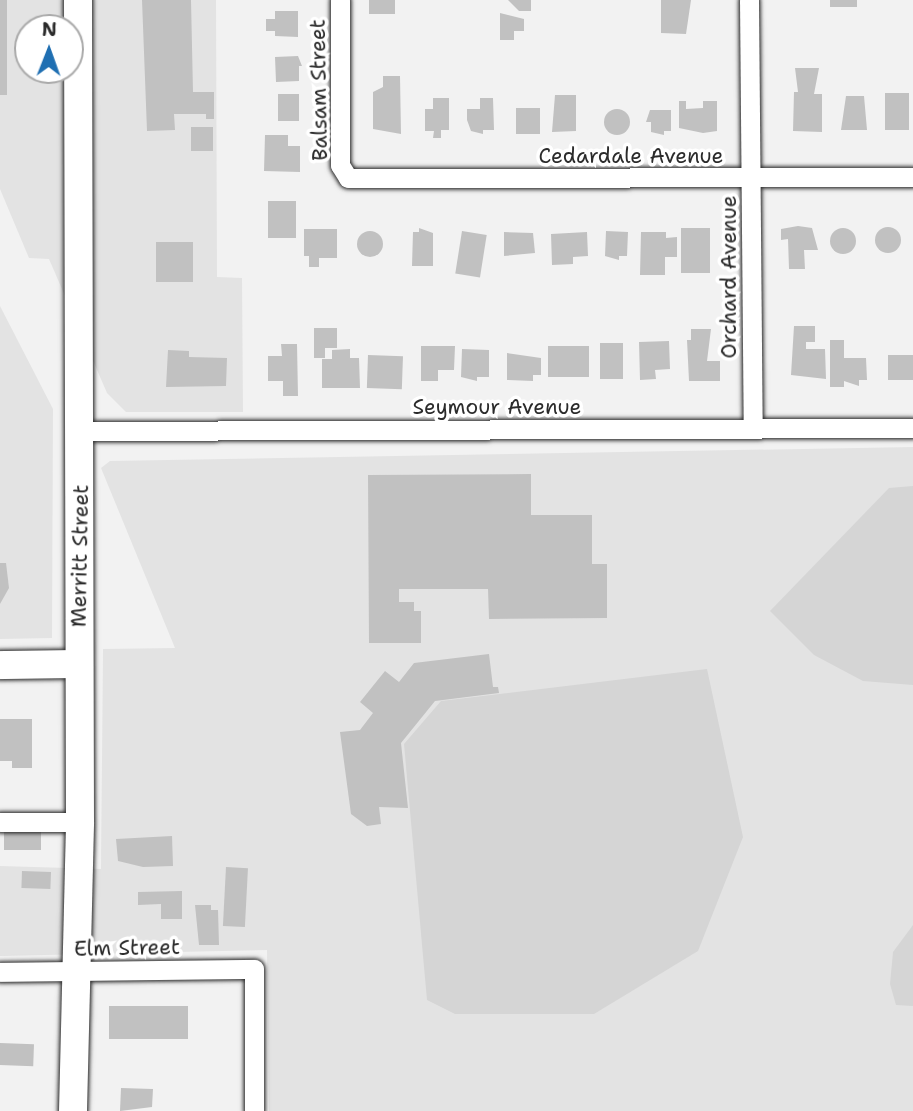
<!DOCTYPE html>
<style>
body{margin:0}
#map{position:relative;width:913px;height:1111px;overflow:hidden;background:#f2f2f2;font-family:"Shantell Sans",sans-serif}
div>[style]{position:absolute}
.built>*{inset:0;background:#e3e3e3}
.green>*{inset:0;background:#d5d5d5}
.building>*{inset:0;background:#c1c1c1;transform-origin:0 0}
.round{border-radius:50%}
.roads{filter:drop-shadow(0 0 2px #2b2b2b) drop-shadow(0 0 2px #2b2b2b)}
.street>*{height:19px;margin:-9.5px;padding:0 9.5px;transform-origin:9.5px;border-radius:9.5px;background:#fff}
.secondary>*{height:28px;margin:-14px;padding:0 14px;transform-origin:14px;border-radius:14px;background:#fff}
span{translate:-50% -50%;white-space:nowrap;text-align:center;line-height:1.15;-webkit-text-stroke:7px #fff;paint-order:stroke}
.street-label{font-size:21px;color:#2b2b2b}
.north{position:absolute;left:14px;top:14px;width:70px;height:70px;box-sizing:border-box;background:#fff;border:2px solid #aaa;border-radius:50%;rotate:1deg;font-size:19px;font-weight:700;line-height:28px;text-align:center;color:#2b2b2b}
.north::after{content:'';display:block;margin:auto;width:24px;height:32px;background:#1f6fb2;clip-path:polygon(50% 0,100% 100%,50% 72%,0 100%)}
</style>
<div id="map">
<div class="built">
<i style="clip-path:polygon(evenodd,0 0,216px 0,217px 277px,242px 278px,243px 412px,126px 412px,107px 393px,49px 259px,29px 258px,0 189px,0 0,28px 28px,70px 28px,70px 70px,28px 70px,28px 28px)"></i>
<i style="clip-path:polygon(0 306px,53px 409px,52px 638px,0 639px)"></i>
<i style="clip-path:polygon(913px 447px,913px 1111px,269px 1111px,267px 950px,0 956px,0 866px,101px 869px,103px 649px,175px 648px,101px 468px,110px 461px)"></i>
</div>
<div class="green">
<i style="clip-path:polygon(913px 486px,913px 685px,863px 681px,814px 655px,770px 611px,889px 488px)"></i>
<i style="clip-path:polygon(707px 669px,743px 837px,698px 951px,594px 1014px,455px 1014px,427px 1000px,404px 744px,441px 701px)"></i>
<i style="clip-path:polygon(913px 925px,913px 1006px,896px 1005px,890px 984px,893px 952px)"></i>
</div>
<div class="building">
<i style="left:0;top:0;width:7px;height:95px"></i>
<i style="clip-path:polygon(142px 0,191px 0,193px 92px,214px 92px,214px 119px,206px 119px,206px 114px,174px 114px,175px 130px,147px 131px)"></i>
<i style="left:369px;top:0;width:26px;height:14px"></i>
<i style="clip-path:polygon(508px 0,531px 0,531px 11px,519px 11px)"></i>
<i style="clip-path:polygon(661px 0,691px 0,686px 34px,661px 33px)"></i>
<i style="left:830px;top:0;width:27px;height:7px"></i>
<i style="clip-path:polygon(275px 11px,298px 11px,298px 37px,275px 36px,275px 31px,266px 31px,266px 19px,275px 19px)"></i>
<i style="clip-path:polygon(500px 13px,524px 19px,524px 31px,514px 31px,514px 40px,500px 40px)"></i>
<i style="clip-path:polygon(298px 56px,302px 66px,299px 66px,299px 81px,276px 82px,275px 57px)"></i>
<i style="clip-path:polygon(795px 68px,819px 68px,814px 94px,822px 94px,822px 132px,793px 131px,794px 92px,798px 92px)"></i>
<i style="clip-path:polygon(383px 76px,400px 76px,401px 134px,373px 129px,373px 92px,383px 87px)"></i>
<i style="left:885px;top:93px;width:24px;height:37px"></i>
<i style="left:278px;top:94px;width:21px;height:27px"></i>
<i style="clip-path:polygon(555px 95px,576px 95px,576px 131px,552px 132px)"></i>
<i style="clip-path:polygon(846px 96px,864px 96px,867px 130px,841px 130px)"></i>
<i style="clip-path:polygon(433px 98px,449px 98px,449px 130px,441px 130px,441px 138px,433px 138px,434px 131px,425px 131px,425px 109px,433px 109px)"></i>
<i style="clip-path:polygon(480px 98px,493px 98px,494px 130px,483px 130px,483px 134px,471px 131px,467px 120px,467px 109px,480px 109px)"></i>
<i style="clip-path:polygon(679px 101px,686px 101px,686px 109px,703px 108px,703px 101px,717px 101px,717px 131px,703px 133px,679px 128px)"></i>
<i style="left:516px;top:108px;width:24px;height:26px"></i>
<i class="round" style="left:604px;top:109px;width:26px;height:26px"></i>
<i style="clip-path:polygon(650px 110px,671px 110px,671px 131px,664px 131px,664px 135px,651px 132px,651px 122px,646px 122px)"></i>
<i style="left:191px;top:127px;width:22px;height:24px"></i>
<i style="clip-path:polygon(265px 135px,288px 135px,288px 146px,300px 146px,300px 172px,264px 171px)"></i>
<i style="left:268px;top:201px;width:28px;height:37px"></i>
<i style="clip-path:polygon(798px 226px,812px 228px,818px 250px,804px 250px,805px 269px,789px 269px,788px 239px,781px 240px,781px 229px)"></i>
<i class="round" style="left:875px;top:227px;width:26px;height:26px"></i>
<i class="round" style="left:830px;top:228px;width:26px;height:26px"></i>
<i style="clip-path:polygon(419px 228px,433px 233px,433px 266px,412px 266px,413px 232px,419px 232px)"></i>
<i style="left:681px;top:228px;width:29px;height:45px"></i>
<i style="clip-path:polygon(304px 229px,337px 229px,337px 258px,319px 258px,319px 267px,309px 267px,309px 256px,304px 256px)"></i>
<i class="round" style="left:357px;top:231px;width:26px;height:26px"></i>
<i style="left:462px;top:231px;width:25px;height:43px;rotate:9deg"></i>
<i style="clip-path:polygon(606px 231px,628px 232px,627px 256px,619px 256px,619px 260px,605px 256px)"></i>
<i style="clip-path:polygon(504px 232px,533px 233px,535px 253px,504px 256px)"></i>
<i style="clip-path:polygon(587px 232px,588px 256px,573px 257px,573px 264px,552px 265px,551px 234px)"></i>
<i style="clip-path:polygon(641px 232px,666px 232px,666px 238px,677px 237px,677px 257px,665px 257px,665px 275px,640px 275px)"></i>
<i style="left:156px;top:242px;width:37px;height:40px"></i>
<i style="clip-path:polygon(794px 326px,815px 326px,815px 342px,806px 342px,806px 349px,825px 349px,826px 379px,791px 375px)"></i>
<i style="clip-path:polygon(314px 328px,337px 328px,337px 348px,325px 348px,325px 358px,314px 358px)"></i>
<i style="clip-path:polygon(691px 329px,711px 329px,707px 361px,720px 361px,720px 381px,689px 381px,687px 340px,691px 340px)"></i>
<i style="clip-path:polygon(830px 340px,844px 340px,844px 358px,866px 358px,867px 380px,859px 380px,859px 386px,844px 381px,844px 387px,830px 387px)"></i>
<i style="clip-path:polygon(669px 341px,670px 369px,655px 370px,656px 379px,640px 380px,639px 342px)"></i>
<i style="left:600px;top:343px;width:23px;height:36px"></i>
<i style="clip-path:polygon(281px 344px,297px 344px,298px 396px,283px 396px,283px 381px,268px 381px,268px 356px,282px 356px)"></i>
<i style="clip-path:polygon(421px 346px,455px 346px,454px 370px,438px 370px,438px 381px,421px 381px)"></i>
<i style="left:548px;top:346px;width:41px;height:31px"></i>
<i style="clip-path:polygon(350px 349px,350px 358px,359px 358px,360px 388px,322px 388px,322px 359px,332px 359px,332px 350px)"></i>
<i style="clip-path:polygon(462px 349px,489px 350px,489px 377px,477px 377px,477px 381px,461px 377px)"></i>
<i style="clip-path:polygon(168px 350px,189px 351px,189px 357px,227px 358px,226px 386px,166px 387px)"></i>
<i style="clip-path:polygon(507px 353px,541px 358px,541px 375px,533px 375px,533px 381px,507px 380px)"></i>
<i style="left:368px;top:355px;width:35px;height:33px;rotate:2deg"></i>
<i style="left:888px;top:355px;width:25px;height:25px"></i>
<i style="clip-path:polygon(531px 474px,531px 515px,592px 515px,592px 564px,607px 564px,607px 618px,489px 619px,488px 589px,399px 589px,399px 602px,414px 602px,414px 611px,421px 611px,421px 643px,369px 643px,368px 475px)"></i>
<i style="clip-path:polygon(0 563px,6px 563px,9px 588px,0 604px)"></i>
<i style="clip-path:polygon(489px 654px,493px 687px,498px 687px,499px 693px,435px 701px,401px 743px,408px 808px,379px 807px,381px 824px,367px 826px,351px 814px,340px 732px,360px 730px,373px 713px,360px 702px,385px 671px,399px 682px,414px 663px)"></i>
<i style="clip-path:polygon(0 719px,32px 719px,32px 768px,12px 768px,12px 761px,0 761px)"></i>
<i style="left:41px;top:827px;width:23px;height:37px;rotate:90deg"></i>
<i style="clip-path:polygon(172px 836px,173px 866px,143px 867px,118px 861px,116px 839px)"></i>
<i style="left:226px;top:867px;width:22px;height:59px;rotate:3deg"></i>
<i style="left:22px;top:871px;width:29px;height:17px;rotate:2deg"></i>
<i style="clip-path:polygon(182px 891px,182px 919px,161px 919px,161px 904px,138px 905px,138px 892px)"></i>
<i style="clip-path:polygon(195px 905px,211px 905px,211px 910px,218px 910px,219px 945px,199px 945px)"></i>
<i style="left:109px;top:1006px;width:79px;height:33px"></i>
<i style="left:0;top:1043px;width:34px;height:22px;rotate:2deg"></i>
<i style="clip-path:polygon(121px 1088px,153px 1089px,152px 1107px,120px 1111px)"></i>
</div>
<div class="roads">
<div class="street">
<i style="left:340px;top:0;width:165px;rotate:90deg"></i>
<i style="left:340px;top:165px;width:15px;rotate:58deg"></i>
<i style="left:348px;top:178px;width:565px;rotate:-0.1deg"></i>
<i style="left:749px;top:0;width:428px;rotate:89.5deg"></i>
<i style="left:82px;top:431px;width:831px;rotate:-0.21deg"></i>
<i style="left:0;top:822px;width:80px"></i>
<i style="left:0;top:972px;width:254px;rotate:-0.7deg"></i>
<i style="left:254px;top:969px;width:142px;rotate:90deg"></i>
</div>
<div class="secondary">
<i style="left:0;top:665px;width:79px;rotate:-0.7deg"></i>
<i style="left:73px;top:1111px;width:289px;rotate:-88.6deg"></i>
<i style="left:80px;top:822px;width:822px;rotate:-90.14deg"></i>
</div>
</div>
<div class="street-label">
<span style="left:319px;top:90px;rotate:-91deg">Balsam Street</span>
<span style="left:631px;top:156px">Cedardale Avenue</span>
<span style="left:729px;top:277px;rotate:-90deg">Orchard Avenue</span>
<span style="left:497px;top:407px">Seymour Avenue</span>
<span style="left:80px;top:556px;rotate:-89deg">Merritt Street</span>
<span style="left:127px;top:948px;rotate:-1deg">Elm Street</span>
</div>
<div class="north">N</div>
</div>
